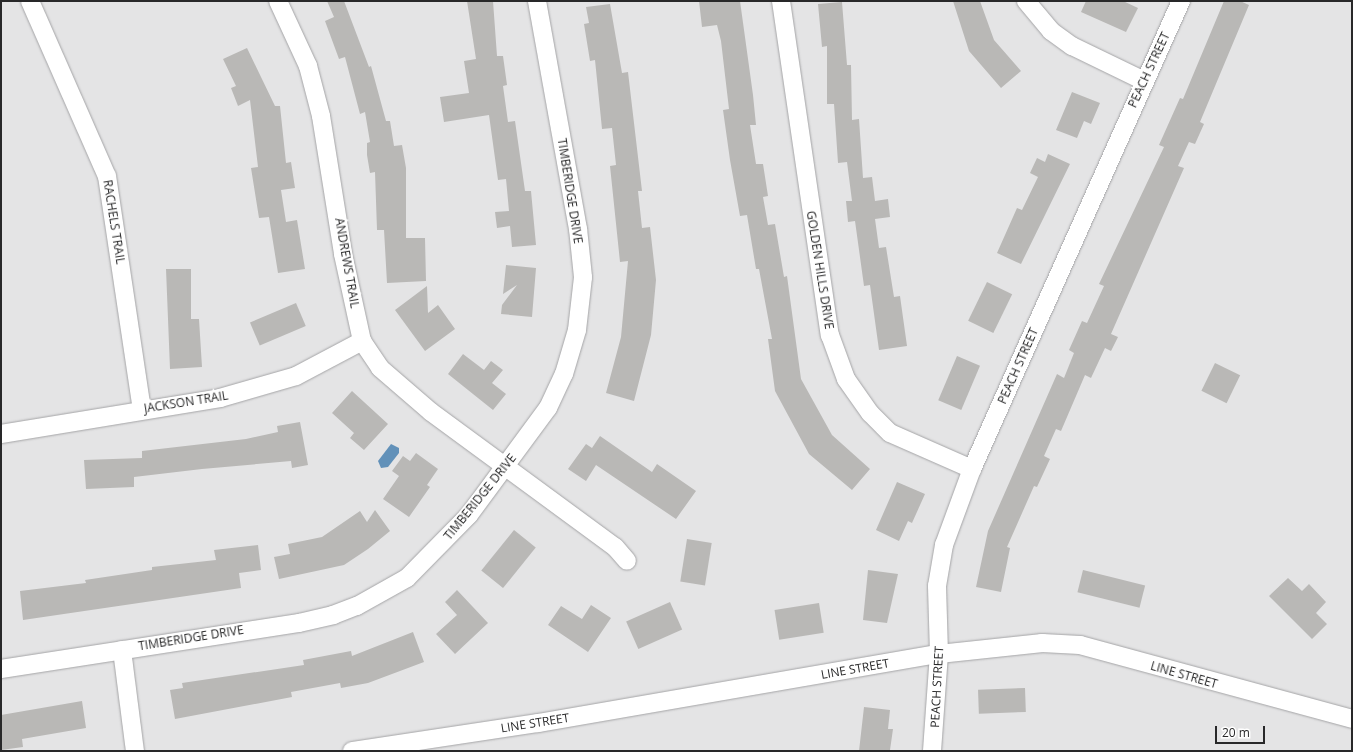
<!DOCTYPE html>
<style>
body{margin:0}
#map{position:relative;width:1353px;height:752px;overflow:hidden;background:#e4e4e5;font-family:"Open Sans",sans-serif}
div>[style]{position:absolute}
.water>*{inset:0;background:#6291b9}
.building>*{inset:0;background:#b9b8b6;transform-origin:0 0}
.roads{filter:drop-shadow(0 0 1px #a4a4a6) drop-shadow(0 0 1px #a4a4a6)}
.street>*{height:18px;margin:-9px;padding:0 9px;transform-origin:9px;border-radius:9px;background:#fff}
span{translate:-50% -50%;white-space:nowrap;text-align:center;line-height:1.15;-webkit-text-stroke:3.5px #fff;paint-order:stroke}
.street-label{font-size:12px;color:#282829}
.frame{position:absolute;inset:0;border:2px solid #282829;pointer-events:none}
.scale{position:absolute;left:1215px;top:726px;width:50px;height:18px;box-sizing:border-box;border:2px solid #282829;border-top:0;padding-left:5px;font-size:12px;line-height:14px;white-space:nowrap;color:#282829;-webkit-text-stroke:3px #fff;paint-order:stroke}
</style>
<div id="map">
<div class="water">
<i style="clip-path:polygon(391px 444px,399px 448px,399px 453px,388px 467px,381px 468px,378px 461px)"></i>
</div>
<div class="building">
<i style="clip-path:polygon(327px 1px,344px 1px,369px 67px,371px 66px,386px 121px,390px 121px,394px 146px,402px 145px,406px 168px,406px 238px,425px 238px,426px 281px,387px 283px,384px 230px,377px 230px,375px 172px,370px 173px,367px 155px,367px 143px,370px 142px,365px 112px,360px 114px,345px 57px,339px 59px,325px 21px,334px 17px)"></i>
<i style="clip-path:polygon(467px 1px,493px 1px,497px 56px,503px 56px,507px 85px,503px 86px,508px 122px,515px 121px,525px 191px,531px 191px,536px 245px,512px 247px,510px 226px,497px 228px,495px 212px,509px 211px,506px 179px,498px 180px,489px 115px,444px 122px,440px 97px,469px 93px,464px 61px,476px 59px)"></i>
<i style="clip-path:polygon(699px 1px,740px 1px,753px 95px,756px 125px,750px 125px,756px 164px,763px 164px,768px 196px,763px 197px,768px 225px,775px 224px,784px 277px,787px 276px,801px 379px,832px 435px,870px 469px,852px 490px,809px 454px,775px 391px,768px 339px,772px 339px,759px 269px,756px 269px,747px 215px,740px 216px,730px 160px,723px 110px,729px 109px,721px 41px,717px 25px,702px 27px)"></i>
<i style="clip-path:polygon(953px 1px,980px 1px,994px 40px,1021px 71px,1001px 88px,969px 51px)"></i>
<i style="clip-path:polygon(1086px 1px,1123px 1px,1138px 8px,1126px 32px,1081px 12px)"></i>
<i style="clip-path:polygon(1224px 1px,1240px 1px,1249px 5px,1200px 122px,1204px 124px,1195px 144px,1189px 142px,1178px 166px,1184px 168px,1111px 334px,1118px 337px,1111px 351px,1105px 348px,1091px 378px,1085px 375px,1061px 431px,1056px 429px,1044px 456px,1050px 459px,1037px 487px,1034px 486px,1007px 547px,1010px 548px,1001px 592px,976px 587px,988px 531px,1057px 374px,1064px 378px,1074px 353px,1069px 350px,1082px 321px,1087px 323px,1104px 286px,1099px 284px,1164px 147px,1159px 145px,1180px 98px,1183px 99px)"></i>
<i style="clip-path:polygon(842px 2px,847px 65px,851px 65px,852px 120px,859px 119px,863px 178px,872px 177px,875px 201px,888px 199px,890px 217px,875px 219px,879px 248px,886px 247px,894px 297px,900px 296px,907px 346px,879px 350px,870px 285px,864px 286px,855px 221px,848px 222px,846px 201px,852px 201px,847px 162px,838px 163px,834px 104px,827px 104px,827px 46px,822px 47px,818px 4px)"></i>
<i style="clip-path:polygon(610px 4px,622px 73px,628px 72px,642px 191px,638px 191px,642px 228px,650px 227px,656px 280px,651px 335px,634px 401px,606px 393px,621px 337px,628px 261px,620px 262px,610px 166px,616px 165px,612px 128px,602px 129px,595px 60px,590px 61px,584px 24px,589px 23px,586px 7px)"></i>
<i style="clip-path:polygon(247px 48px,275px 106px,280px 106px,286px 163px,291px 162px,295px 188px,281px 190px,286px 222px,297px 220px,305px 269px,278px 273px,269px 217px,259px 218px,251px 168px,258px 167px,250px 100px,238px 106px,231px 88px,236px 86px,223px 59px)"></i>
<i style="clip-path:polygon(1072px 92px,1100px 103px,1091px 124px,1084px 121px,1077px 138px,1056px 130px)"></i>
<i style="clip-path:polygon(1048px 154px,1070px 164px,1021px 264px,997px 253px,1017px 208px,1022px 210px,1038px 177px,1030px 173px,1037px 158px,1045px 162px)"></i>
<i style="clip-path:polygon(506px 265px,536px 268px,532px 317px,501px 314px,502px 305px,517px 285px,503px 294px)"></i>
<i style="clip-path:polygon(166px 269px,191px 269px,191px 319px,199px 319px,202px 367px,170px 369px)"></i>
<i style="left:987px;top:282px;width:28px;height:43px;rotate:26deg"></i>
<i style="clip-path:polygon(427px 286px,428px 313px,438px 305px,455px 329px,425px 351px,395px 310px)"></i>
<i style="left:296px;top:303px;width:25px;height:50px;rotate:67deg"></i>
<i style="clip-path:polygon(463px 354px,484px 370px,491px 361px,503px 370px,492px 383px,506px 394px,493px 410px,448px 374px)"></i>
<i style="left:957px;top:356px;width:25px;height:48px;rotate:23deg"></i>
<i style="left:1215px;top:363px;width:28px;height:31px;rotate:26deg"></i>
<i style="clip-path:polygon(352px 391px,388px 424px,364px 450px,350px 438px,354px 433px,332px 413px)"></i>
<i style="clip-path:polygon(300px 422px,308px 465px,292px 468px,291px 461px,202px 469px,134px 477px,134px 487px,86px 489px,84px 460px,142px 458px,142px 451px,246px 439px,278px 432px,277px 426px)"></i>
<i style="clip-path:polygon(600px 436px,652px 472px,657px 464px,696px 491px,676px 519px,596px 465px,586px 481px,568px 469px,586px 444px,592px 448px)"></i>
<i style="clip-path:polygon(416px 453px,438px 469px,427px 485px,430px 487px,409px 517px,383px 499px,399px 476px,392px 471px,403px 456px,410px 461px)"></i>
<i style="clip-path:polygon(897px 482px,925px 494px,912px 523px,908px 521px,899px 541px,876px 530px)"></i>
<i style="clip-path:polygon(375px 510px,390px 531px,368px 549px,344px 565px,279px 579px,274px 557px,290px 554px,288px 544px,322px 537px,360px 511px,367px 522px)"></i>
<i style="left:514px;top:530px;width:28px;height:52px;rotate:39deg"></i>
<i style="left:687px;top:539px;width:25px;height:43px;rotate:9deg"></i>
<i style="clip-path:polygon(258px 545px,261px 570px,239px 573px,241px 588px,23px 620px,20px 591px,86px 583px,85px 580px,152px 570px,152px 567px,216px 560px,214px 550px)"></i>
<i style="clip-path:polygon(868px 570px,898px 574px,887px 623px,863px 620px)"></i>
<i style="left:1083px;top:570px;width:64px;height:23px;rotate:14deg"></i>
<i style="clip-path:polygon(1288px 578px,1302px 591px,1309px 584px,1326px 602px,1316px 613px,1327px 624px,1312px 639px,1269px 596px)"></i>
<i style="clip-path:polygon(457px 590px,488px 623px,455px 654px,436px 634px,457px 615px,445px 602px)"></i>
<i style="left:670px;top:602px;width:30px;height:48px;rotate:66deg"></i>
<i style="left:819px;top:603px;width:30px;height:45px;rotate:81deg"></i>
<i style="clip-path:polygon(591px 605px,611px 618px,588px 652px,548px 625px,561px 606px,582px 619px)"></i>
<i style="clip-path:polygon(413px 632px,424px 662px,368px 683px,341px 688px,340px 683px,291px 692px,292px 697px,175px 719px,170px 690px,183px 688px,182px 683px,304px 665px,303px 660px,351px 651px,352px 656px)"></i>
<i style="left:1025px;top:688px;width:24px;height:47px;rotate:88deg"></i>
<i style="clip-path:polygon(82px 701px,86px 728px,22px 739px,23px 747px,1px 750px,1px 715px)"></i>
<i style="clip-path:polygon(864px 707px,890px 710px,888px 729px,893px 729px,890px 750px,859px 751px)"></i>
</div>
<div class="roads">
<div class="street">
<i style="left:30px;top:1px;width:191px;rotate:66.3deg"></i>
<i style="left:107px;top:176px;width:236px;rotate:81.5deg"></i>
<i style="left:278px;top:1px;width:72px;rotate:65.2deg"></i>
<i style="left:308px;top:66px;width:52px;rotate:75.4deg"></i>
<i style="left:321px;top:116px;width:140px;rotate:80.9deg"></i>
<i style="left:343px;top:254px;width:89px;rotate:77.7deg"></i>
<i style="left:362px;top:341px;width:32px;rotate:56deg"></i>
<i style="left:380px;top:368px;width:67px;rotate:40.8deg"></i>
<i style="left:431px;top:412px;width:228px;rotate:36.3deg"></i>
<i style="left:615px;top:547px;width:18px;rotate:49deg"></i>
<i style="left:781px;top:1px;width:338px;rotate:81.7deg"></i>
<i style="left:830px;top:335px;width:47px;rotate:70deg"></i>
<i style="left:846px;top:379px;width:42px;rotate:54.8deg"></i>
<i style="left:870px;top:413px;width:28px;rotate:45deg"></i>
<i style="left:890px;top:433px;width:90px;rotate:23.7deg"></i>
<i style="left:1026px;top:1px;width:39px;rotate:50deg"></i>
<i style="left:1051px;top:31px;width:26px;rotate:36deg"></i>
<i style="left:1072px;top:46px;width:80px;rotate:25.9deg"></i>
<i style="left:1px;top:434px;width:222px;rotate:-9.3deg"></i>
<i style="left:220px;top:398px;width:79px;rotate:-16.1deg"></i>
<i style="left:296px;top:376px;width:75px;rotate:-27.9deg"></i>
<i style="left:122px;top:650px;width:102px;rotate:82.7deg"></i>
<i style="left:1px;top:669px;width:302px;rotate:-8.8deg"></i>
<i style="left:299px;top:623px;width:35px;rotate:-13deg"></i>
<i style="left:333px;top:615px;width:26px;rotate:-21deg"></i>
<i style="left:357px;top:606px;width:57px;rotate:-29.2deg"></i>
<i style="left:407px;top:578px;width:88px;rotate:-45.5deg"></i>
<i style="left:469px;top:515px;width:133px;rotate:-53.6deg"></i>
<i style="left:548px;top:408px;width:38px;rotate:-65deg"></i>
<i style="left:564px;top:374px;width:46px;rotate:-73.5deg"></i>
<i style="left:577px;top:330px;width:53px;rotate:-83.5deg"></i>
<i style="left:583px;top:277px;width:48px;rotate:-95.9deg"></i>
<i style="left:578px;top:229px;width:232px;rotate:-100.2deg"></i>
<i style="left:352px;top:751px;width:188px;rotate:-8.6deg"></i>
<i style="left:538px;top:723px;width:407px;rotate:-9.8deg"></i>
<i style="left:939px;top:654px;width:104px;rotate:-6.1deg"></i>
<i style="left:1042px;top:643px;width:38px;rotate:3deg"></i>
<i style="left:1080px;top:645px;width:282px;rotate:15.2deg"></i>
<i style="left:932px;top:751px;width:97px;rotate:-85.9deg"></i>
<i style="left:939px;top:654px;width:68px;rotate:-91.7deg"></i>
<i style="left:937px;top:586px;width:42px;rotate:-80.3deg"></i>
<i style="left:944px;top:545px;width:81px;rotate:-69.8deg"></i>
<i style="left:972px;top:469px;width:513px;rotate:-65.94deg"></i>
</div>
</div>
<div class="street-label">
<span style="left:1149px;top:70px;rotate:-65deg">PEACH STREET</span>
<span style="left:570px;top:191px;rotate:81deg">TIMBERIDGE DRIVE</span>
<span style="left:114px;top:222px;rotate:81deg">RACHELS TRAIL</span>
<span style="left:347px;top:263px;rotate:80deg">ANDREWS TRAIL</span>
<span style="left:820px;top:270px;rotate:81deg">GOLDEN HILLS DRIVE</span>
<span style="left:1018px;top:366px;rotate:-66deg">PEACH STREET</span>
<span style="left:186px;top:402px;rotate:-9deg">JACKSON TRAIL</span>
<span style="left:480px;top:497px;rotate:-51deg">TIMBERIDGE DRIVE</span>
<span style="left:191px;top:638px;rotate:-9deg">TIMBERIDGE DRIVE</span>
<span style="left:855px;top:669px;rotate:-10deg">LINE STREET</span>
<span style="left:1184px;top:675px;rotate:16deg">LINE STREET</span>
<span style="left:937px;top:687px;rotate:-87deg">PEACH STREET</span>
<span style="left:535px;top:723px;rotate:-9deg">LINE STREET</span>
</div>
<div class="frame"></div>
<div class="scale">20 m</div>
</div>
